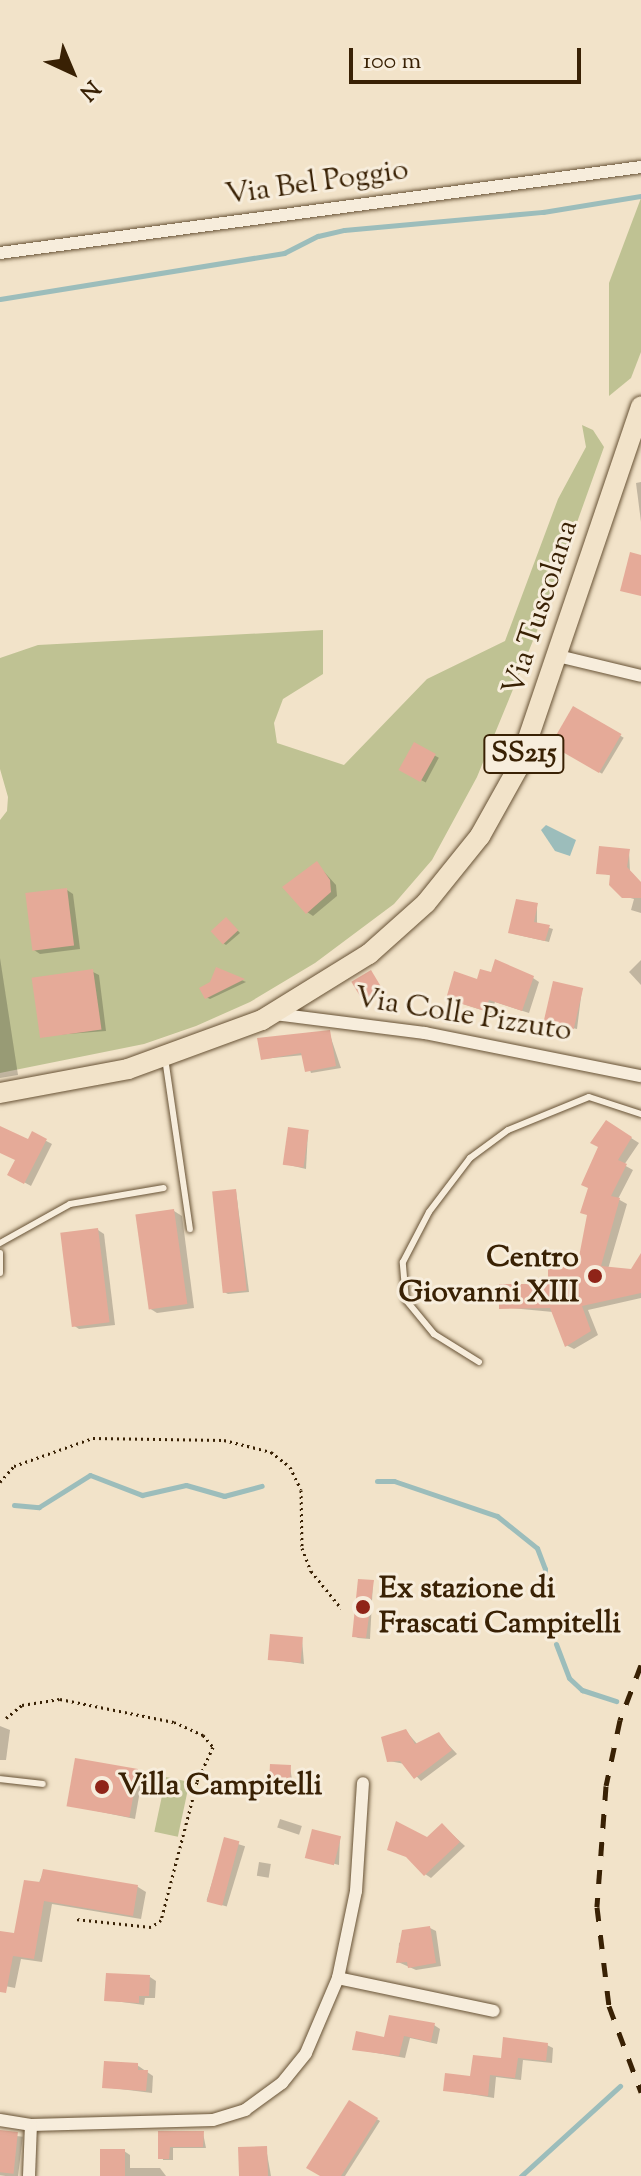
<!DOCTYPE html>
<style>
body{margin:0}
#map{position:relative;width:641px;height:2176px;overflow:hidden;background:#f2e3c9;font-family:"Sorts Mill Goudy",serif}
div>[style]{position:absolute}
.green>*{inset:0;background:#bfc293;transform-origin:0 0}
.water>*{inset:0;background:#9cbdbb}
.shadow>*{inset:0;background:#0003;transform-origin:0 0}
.stream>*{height:5px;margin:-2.5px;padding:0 2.5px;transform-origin:2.5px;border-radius:2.5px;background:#9cbdbb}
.building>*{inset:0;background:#e5aa98;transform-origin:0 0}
.path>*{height:3px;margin-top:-1.5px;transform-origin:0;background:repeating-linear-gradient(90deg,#392104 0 2px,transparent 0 6px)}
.roads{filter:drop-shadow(0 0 2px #675235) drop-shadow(0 0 2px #675235)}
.lane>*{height:6px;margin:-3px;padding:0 3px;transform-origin:3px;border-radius:3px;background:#f7eddc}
.street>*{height:12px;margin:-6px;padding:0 6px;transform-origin:6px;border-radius:6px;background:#f7eddc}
.primary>*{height:20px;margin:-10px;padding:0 10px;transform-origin:10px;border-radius:10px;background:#f2e3c9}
.rail>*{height:5px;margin-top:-2.5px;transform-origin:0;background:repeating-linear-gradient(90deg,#392104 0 14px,transparent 0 28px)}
.dots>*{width:22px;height:22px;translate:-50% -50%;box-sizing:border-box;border:4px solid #f7eddc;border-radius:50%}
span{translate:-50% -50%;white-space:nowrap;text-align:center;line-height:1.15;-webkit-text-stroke:6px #f7eddc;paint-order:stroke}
.shield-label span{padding:2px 6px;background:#f7eddc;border:2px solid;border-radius:6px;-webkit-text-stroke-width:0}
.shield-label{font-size:28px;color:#392104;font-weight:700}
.street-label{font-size:30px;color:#392104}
.poi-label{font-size:30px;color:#392104;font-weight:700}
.right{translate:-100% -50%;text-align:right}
.left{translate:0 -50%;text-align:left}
.north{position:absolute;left:32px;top:32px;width:80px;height:80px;-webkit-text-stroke:6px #f7eddc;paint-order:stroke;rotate:136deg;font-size:22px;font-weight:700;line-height:32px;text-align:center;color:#392104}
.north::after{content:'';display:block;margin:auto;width:28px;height:36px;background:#392104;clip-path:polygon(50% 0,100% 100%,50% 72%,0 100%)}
.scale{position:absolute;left:349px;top:48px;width:232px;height:36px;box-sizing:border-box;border:4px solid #392104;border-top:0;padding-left:10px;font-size:24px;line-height:28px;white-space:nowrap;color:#392104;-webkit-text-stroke:6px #f7eddc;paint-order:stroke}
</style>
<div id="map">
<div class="green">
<i style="clip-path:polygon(641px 198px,641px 352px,631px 378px,609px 396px,609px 283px)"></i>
<i style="clip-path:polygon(582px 425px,593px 430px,604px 447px,546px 609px,477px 777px,432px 860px,394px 904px,315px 963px,250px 1002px,196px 1026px,144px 1044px,0 1073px,0 820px,7px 811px,8px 797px,0 769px,0 658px,38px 645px,323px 630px,323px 674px,283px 699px,274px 723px,277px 743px,344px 765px,427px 679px,505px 641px,558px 499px,586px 447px)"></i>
<i style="left:166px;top:1777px;width:24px;height:56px;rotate:12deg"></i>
</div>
<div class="water">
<i style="clip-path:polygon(546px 825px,576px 840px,570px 856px,555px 851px,541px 830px)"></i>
</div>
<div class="shadow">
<i style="clip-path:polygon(641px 482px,641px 522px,636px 483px)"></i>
<i style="left:574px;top:708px;width:58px;height:42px;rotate:31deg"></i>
<i style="left:415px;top:745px;width:27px;height:28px;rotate:28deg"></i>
<i style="clip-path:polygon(629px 851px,630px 871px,641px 883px,641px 913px,631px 910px,634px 899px,623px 896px,612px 876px,599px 872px)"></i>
<i style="clip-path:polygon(317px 864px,336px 885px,337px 896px,313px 916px,307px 912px)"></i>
<i style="clip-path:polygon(67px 890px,73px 894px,80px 949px,40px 954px,34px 950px)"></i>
<i style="clip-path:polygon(537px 905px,537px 924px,553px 929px,549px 942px,514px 934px)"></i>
<i style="clip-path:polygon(227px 919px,240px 933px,226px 945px,223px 943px)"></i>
<i style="clip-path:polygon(0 958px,18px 1075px,0 1078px)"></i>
<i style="clip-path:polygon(641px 960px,641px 985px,629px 972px)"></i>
<i style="clip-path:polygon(217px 969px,246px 982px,210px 999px,206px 997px)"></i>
<i style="clip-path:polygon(93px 972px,99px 975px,106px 1031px,42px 1036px)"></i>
<i style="clip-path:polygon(533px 978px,539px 982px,529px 1013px,495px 1002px,491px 1013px,454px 1001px,478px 981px)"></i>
<i style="clip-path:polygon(582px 989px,577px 1029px,550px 1023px)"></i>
<i style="clip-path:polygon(329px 1032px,341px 1068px,311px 1073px,304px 1055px,263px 1059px)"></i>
<i style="clip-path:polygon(606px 1122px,639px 1143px,624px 1165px,633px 1170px,618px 1199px,627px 1204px,608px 1269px,632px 1271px,641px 1258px,641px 1298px,588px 1310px,598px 1335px,574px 1349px,566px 1345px,553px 1312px,501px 1307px,550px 1286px,580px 1264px)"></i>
<i style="clip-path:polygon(0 1128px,29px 1142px,33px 1134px,52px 1144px,31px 1186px,9px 1174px,17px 1159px,0 1151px)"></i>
<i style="clip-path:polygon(308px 1132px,306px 1169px,285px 1164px)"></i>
<i style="clip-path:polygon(236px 1191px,249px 1292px,228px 1294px,224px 1292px)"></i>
<i style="clip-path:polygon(174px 1211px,182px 1216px,194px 1308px,157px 1313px,149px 1308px)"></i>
<i style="clip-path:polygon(98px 1230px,104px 1234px,115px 1325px,79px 1329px,73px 1325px)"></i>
<i style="clip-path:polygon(373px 1582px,370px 1639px,358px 1638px,354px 1636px)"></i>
<i style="clip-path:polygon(302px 1639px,304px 1664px,270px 1659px)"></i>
<i style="clip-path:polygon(0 1726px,10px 1730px,6px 1760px,0 1760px)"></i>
<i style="clip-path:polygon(406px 1731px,418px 1745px,439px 1735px,457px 1754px,421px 1781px,405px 1764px,389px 1761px)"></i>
<i style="clip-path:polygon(290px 1767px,293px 1786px,271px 1784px)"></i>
<i style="clip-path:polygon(137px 1771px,143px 1774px,135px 1819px,68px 1805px)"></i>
<i style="left:280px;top:1819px;width:23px;height:9px;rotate:18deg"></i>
<i style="clip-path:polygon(442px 1825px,465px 1846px,431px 1878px,425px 1874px,428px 1839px)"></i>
<i style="clip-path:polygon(340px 1837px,339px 1865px,308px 1857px)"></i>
<i style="left:225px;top:1840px;width:21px;height:63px;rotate:17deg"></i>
<i style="left:259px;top:1862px;width:12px;height:14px;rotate:9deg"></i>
<i style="clip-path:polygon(44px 1871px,138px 1887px,146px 1892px,141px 1919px,52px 1904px,42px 1962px,21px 1959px,15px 1988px,0 1985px,0 1933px,16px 1935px)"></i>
<i style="clip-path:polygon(430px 1928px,436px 1931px,441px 1966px,416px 1970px,398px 1962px,399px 1943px)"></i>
<i style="clip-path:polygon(150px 1977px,156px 1981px,155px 1998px,145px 1998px,144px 2005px,107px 2000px)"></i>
<i style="clip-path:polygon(434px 2025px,440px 2029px,437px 2044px,410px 2038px,405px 2058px,354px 2049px)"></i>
<i style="clip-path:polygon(547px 2045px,553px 2048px,552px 2063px,523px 2060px,521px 2080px,496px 2077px,494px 2098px,445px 2090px)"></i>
<i style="clip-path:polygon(137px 2065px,153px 2076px,152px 2093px,104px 2087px)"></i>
<i style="clip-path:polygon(350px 2102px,380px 2121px,345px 2176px,324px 2176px)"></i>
<i style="clip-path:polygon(160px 2133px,203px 2133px,206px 2148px,173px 2148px,173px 2160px,163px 2160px)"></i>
<i style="left:0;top:2134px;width:23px;height:41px;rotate:7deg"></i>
<i style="clip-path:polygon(266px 2148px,271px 2176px,241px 2176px)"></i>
<i style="clip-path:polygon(124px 2151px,130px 2155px,130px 2168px,160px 2168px,166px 2176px,101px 2176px)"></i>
</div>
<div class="stream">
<i style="left:0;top:299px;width:288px;rotate:-9.2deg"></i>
<i style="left:284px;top:253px;width:38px;rotate:-27deg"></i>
<i style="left:318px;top:236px;width:27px;rotate:-13deg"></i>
<i style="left:344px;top:230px;width:200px;rotate:-5.2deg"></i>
<i style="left:543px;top:212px;width:99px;rotate:-9.3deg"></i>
<i style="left:377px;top:1481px;width:17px"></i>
<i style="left:394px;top:1481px;width:109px;rotate:18.8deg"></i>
<i style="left:497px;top:1516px;width:51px;rotate:38.7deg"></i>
<i style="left:537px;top:1548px;width:22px;rotate:69deg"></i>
<i style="left:545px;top:1569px;width:27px;rotate:98deg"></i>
<i style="left:14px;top:1505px;width:25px;rotate:5deg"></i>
<i style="left:39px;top:1507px;width:60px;rotate:-32.1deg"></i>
<i style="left:90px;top:1475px;width:56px;rotate:21deg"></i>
<i style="left:142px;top:1495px;width:45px;rotate:-12.8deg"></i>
<i style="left:186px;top:1485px;width:40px;rotate:16deg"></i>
<i style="left:224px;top:1496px;width:39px;rotate:-15deg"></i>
<i style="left:556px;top:1644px;width:36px;rotate:69deg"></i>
<i style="left:569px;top:1678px;width:18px;rotate:43deg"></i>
<i style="left:582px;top:1690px;width:36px;rotate:18deg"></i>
<i style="left:521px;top:2176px;width:134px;rotate:-42.3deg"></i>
</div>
<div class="building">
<i style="clip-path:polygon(630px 552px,641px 555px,641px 596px,620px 591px)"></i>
<i style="left:573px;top:706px;width:56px;height:45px;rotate:30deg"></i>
<i style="left:414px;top:742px;width:25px;height:32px;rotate:29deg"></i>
<i style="clip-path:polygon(599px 846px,630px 849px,627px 867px,641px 882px,641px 898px,622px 898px,609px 885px,610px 875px,596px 874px)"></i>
<i style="clip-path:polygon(317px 861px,330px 880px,331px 892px,306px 914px,282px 887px)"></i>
<i style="left:67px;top:888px;width:58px;height:42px;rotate:83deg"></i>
<i style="clip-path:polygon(516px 899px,538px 903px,534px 922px,550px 925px,545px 941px,508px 933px)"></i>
<i style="left:226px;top:917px;width:18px;height:21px;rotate:47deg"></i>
<i style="clip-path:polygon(495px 959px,534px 976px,522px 1011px,489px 1000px,485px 1011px,446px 999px,454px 971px,477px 979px,480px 969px,491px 972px)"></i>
<i style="clip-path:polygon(216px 967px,245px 979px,205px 999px,199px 988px,210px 982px)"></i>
<i style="left:93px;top:969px;width:61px;height:62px;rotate:82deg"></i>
<i style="left:371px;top:970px;width:23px;height:23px;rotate:59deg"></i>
<i style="left:553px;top:981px;width:31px;height:42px;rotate:13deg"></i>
<i style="clip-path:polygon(330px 1030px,336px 1066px,305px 1072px,301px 1053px,261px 1060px,257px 1038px)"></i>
<i style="clip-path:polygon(606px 1120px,632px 1137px,618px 1160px,627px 1164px,611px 1196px,620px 1198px,601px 1266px,631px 1269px,641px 1253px,641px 1293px,582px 1306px,591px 1331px,565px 1347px,550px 1308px,499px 1309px,499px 1284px,548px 1284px,548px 1262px,578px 1262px,587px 1215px,580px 1213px,588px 1188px,581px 1185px,598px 1147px,590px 1143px)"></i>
<i style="clip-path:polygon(0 1126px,28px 1139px,32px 1131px,47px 1139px,24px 1184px,7px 1175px,15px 1160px,0 1153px)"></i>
<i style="left:288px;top:1127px;width:21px;height:38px;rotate:8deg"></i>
<i style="left:236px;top:1189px;width:102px;height:24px;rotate:84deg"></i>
<i style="left:174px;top:1209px;width:96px;height:39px;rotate:82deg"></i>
<i style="left:98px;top:1228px;width:95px;height:38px;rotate:83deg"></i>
<i style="clip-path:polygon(358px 1579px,374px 1580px,366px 1638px,352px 1637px)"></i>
<i style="left:270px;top:1634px;width:33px;height:26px;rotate:5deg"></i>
<i style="clip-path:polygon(406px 1729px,415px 1744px,439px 1732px,452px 1750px,414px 1779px,400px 1761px,387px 1762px,381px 1737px)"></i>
<i style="left:75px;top:1758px;width:64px;height:49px;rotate:10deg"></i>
<i style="left:270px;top:1764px;width:21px;height:21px;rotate:3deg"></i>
<i style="clip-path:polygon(396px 1821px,427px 1837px,442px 1823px,460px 1842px,424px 1876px,406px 1857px,387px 1850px)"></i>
<i style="left:312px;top:1829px;width:30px;height:30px;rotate:14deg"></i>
<i style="left:224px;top:1837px;width:16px;height:67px;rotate:15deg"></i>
<i style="clip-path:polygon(43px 1869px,138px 1885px,133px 1916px,44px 1901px,34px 1959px,13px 1956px,6px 1993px,0 1992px,0 1931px,14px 1933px,24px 1880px,40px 1882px)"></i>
<i style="clip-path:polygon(430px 1926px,436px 1963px,408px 1968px,407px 1962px,396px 1963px,402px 1930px)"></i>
<i style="clip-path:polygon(106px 1973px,150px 1975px,149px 1996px,139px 1996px,139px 2003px,104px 2001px)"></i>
<i style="clip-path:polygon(389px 2015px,435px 2023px,431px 2042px,404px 2036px,399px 2056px,352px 2050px,356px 2031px,384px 2037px)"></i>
<i style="clip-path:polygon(503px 2037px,548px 2043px,546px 2061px,518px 2058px,515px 2078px,490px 2075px,488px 2096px,443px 2091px,445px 2073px,470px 2076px,473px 2055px,501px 2058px)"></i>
<i style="clip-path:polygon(104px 2061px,138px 2063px,138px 2070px,148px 2070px,146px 2091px,102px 2088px)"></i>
<i style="clip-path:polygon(349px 2100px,378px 2118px,341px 2176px,320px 2176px,306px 2168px)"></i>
<i style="left:0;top:2130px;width:18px;height:42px;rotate:6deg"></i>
<i style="clip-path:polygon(158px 2131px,204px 2131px,203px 2147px,170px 2147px,169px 2159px,158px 2159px)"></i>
<i style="left:267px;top:2146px;width:30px;height:29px;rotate:88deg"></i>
<i style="left:100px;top:2149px;width:25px;height:27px"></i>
</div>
<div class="path">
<i style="left:0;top:1482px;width:21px;rotate:-49deg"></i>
<i style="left:14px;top:1466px;width:84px;rotate:-19.5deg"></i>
<i style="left:93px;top:1438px;width:131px;rotate:0.9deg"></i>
<i style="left:224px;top:1440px;width:49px;rotate:14.3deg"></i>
<i style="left:271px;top:1452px;width:24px;rotate:38deg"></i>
<i style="left:290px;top:1467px;width:25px;rotate:64deg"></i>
<i style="left:301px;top:1490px;width:58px;rotate:89deg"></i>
<i style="left:302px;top:1548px;width:25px;rotate:69deg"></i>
<i style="left:311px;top:1571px;width:48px;rotate:51deg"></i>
<i style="left:6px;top:1718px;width:21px;rotate:-39deg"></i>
<i style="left:22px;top:1705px;width:38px;rotate:-9deg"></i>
<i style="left:60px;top:1699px;width:116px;rotate:11.4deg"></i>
<i style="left:174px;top:1722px;width:32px;rotate:24deg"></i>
<i style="left:203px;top:1735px;width:16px;rotate:50deg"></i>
<i style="left:213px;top:1747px;width:38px;rotate:115deg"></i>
<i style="left:197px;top:1782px;width:143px;rotate:104.6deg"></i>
<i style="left:161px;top:1920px;width:12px;rotate:145deg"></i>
<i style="left:151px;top:1927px;width:76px;rotate:-174deg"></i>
</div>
<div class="roads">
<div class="lane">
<i style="left:165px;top:1058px;width:173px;rotate:81.7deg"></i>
<i style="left:0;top:1243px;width:80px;rotate:-29.1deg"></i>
<i style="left:70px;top:1204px;width:95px;rotate:-9.7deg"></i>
<i style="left:0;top:1253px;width:20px;rotate:90deg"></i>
<i style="left:479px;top:1362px;width:53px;rotate:-148.1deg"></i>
<i style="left:434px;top:1334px;width:44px;rotate:-129.5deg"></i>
<i style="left:406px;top:1300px;width:38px;rotate:-95deg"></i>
<i style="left:403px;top:1262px;width:56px;rotate:-62.5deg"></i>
<i style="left:429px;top:1212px;width:68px;rotate:-52.8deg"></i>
<i style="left:470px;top:1158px;width:47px;rotate:-36.4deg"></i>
<i style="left:508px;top:1130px;width:87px;rotate:-22.2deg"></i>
<i style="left:589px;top:1097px;width:55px;rotate:18.1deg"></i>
<i style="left:0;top:1779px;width:43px;rotate:6.6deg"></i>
</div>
<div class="street">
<i style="left:0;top:253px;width:647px;rotate:-7.64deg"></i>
<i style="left:558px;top:656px;width:85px;rotate:13.5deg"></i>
<i style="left:275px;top:1014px;width:151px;rotate:7.2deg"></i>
<i style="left:425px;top:1033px;width:220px;rotate:11.3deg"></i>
<i style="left:338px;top:1978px;width:159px;rotate:11.9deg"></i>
<i style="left:0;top:2120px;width:31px;rotate:9deg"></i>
<i style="left:31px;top:2125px;width:182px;rotate:-1.6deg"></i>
<i style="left:213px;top:2120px;width:34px;rotate:-17deg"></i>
<i style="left:245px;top:2110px;width:46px;rotate:-36.1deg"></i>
<i style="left:282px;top:2083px;width:38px;rotate:-51deg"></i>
<i style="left:306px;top:2053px;width:82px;rotate:-66.9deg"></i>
<i style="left:338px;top:1978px;width:89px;rotate:-78.3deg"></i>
<i style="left:356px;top:1891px;width:108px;rotate:-86.3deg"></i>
<i style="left:29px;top:2176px;width:51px;rotate:-87.8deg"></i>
</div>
<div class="primary">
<i style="left:0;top:1093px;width:130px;rotate:-10.6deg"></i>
<i style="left:128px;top:1069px;width:143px;rotate:-20.1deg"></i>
<i style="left:262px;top:1020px;width:126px;rotate:-31.7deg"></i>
<i style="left:369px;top:954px;width:76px;rotate:-41.8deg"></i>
<i style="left:426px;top:903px;width:86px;rotate:-51.1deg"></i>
<i style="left:480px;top:836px;width:78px;rotate:-60.8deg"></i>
<i style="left:518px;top:768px;width:382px;rotate:-71.2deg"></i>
</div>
</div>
<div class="rail">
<i style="left:641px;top:1665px;width:59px;rotate:110.9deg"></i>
<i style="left:620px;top:1720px;width:67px;rotate:102deg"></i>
<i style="left:606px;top:1786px;width:121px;rotate:94.3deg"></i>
<i style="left:597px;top:1907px;width:100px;rotate:83.1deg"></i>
<i style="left:609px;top:2006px;width:92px;rotate:69.6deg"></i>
</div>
<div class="dots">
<i style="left:595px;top:1276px;background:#8f2418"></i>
<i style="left:363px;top:1607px;background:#8f2418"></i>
<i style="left:102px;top:1787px;background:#8f2418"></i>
</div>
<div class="shield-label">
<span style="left:524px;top:754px">SS215</span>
</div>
<div class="street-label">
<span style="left:317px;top:184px;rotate:-8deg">Via Bel Poggio</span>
<span style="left:542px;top:608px;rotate:-72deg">Via Tuscolana</span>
<span style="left:463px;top:1016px;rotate:9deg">Via Colle Pizzuto</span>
</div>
<div class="poi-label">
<span class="right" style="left:579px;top:1276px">Centro<br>Giovanni XIII</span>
<span class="left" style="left:379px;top:1607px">Ex stazione di<br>Frascati Campitelli</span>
<span class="left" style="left:118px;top:1787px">Villa Campitelli</span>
</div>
<div class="north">N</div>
<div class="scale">100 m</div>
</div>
